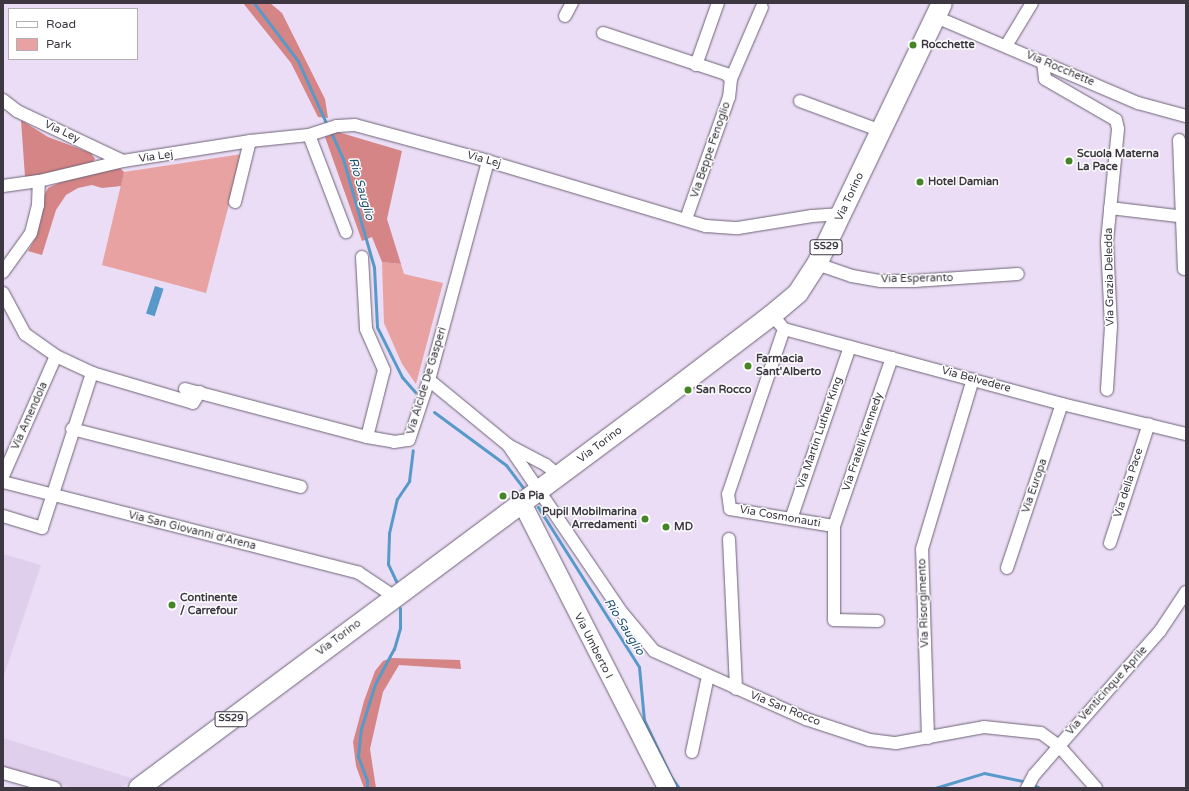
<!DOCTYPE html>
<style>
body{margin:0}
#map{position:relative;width:1189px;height:791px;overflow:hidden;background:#eaddf5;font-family:"Varela Round",sans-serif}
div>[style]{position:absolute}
.built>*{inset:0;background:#e0cfec}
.green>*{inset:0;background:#e8a2a2}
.forest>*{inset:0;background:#d58586}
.water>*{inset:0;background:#579ac9;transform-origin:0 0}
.stream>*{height:3px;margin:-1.5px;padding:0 1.5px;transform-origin:1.5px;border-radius:1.5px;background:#579ac9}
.roads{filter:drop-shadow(0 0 1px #6d6276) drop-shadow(0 0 1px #6d6276)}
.street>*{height:12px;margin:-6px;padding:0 6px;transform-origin:6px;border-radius:6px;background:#fff}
.secondary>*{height:18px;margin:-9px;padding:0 9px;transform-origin:9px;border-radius:9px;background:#fff}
.primary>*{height:20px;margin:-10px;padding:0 10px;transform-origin:10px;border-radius:10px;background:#fff}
.dots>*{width:11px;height:11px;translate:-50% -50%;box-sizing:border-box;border:2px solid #fff;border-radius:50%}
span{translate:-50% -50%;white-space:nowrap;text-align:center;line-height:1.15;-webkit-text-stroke:3px #fff;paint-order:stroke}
.shield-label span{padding:1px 3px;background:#fff;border:1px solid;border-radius:3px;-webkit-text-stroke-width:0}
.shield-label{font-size:10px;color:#3c3741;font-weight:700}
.poi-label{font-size:11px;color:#3c3741;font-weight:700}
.left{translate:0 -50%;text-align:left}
.right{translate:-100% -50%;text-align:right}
.street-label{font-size:11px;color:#3c3741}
.water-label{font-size:12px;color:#1f5273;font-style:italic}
.frame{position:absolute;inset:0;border:4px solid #3c3741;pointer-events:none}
.legend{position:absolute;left:8px;top:8px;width:130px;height:52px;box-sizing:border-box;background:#fff;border:1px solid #b1afb3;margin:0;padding:5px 7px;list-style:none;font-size:12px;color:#3c3741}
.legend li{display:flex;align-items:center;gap:8px;height:20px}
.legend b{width:20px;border:1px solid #b1afb3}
</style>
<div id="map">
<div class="built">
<i style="clip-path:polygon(3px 554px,41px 565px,3px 678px)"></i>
<i style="clip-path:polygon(3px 738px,134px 779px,121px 788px,72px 788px,3px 768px)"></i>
</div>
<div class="green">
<i style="clip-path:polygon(242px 154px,206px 293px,102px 265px,124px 172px)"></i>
<i style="clip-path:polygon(382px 262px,401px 264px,404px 274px,443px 283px,416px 384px,402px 364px,384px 323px)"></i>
</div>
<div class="forest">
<i style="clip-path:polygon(243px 3px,270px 3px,282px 13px,325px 99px,328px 118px,318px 117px,291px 63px)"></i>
<i style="clip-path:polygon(21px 120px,48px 137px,91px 153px,95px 159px,90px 166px,25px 177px)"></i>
<i style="clip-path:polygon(338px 132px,402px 151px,387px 219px,401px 264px,382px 262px,372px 237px,362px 241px,325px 137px)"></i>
<i style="clip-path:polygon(120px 168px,124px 172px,121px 186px,102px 188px,92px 185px,78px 188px,66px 195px,56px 210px,42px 255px,28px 251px,36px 237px,42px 216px,42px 199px,48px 188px,65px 180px)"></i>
<i style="clip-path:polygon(391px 658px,460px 660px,461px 669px,399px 665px,383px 692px,370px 749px,376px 788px,364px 788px,356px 766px,353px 742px,364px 701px,375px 671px,383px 661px)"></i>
</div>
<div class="water">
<i style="left:155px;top:286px;width:9px;height:29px;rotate:18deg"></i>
</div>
<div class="stream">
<i style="left:254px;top:3px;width:73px;rotate:52.8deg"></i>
<i style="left:298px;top:61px;width:72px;rotate:65.6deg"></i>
<i style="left:331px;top:132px;width:30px;rotate:66deg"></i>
<i style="left:343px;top:159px;width:112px;rotate:74deg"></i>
<i style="left:374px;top:267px;width:60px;rotate:87.1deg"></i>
<i style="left:377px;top:327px;width:56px;rotate:63.4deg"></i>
<i style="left:402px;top:377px;width:20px;rotate:49deg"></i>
<i style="left:434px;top:412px;width:89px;rotate:36.4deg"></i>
<i style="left:506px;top:465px;width:34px;rotate:53deg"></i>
<i style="left:538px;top:507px;width:189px;rotate:57.7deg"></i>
<i style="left:639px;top:667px;width:53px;rotate:84.6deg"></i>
<i style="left:644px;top:720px;width:63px;rotate:64.7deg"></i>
<i style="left:671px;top:777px;width:14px;rotate:54deg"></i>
<i style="left:396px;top:581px;width:19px;rotate:-115deg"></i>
<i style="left:388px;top:564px;width:31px;rotate:-88deg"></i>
<i style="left:389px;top:533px;width:35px;rotate:-77deg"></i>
<i style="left:397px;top:499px;width:22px;rotate:-56deg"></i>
<i style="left:409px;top:481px;width:31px;rotate:-83deg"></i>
<i style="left:1032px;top:784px;width:9px;rotate:27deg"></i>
<i style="left:367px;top:788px;width:8px;rotate:-90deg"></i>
<i style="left:367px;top:780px;width:26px;rotate:-111deg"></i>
<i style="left:358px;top:756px;width:27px;rotate:-84deg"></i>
<i style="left:361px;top:729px;width:47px;rotate:-72.7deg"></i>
<i style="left:375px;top:684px;width:40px;rotate:-62deg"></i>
<i style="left:394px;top:649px;width:22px;rotate:-74deg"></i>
<i style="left:400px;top:628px;width:20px;rotate:-90deg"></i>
<i style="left:935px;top:788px;width:51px;rotate:-17deg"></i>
<i style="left:984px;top:773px;width:44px;rotate:11.8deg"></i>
</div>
<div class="roads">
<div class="street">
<i style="left:565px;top:16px;width:15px;rotate:-62deg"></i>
<i style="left:936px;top:17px;width:220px;rotate:23.1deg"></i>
<i style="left:1138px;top:103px;width:50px;rotate:15.2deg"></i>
<i style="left:603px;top:33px;width:130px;rotate:18.4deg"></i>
<i style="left:726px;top:74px;width:7px;rotate:45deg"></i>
<i style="left:731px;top:79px;width:18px;rotate:96deg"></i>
<i style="left:729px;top:97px;width:129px;rotate:109.4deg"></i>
<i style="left:1006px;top:46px;width:50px;rotate:-58.8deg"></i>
<i style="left:1043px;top:62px;width:17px;rotate:83deg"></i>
<i style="left:1045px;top:79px;width:82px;rotate:30deg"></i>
<i style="left:1116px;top:120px;width:9px;rotate:77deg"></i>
<i style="left:1118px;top:129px;width:114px;rotate:95.6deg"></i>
<i style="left:1107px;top:242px;width:84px;rotate:87.3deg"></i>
<i style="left:1111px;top:326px;width:64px;rotate:93.6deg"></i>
<i style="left:696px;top:65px;width:66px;rotate:-70.5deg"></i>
<i style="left:731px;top:79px;width:78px;rotate:-66.7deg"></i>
<i style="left:3px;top:100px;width:18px;rotate:38deg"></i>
<i style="left:17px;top:111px;width:117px;rotate:25.3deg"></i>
<i style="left:800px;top:101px;width:86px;rotate:20.3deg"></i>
<i style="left:309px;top:135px;width:104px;rotate:69.1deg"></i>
<i style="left:1179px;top:140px;width:129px;rotate:87.8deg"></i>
<i style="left:3px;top:186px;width:36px;rotate:-8deg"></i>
<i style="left:39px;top:181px;width:86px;rotate:-13.4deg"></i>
<i style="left:123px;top:161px;width:129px;rotate:-8.9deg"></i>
<i style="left:250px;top:141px;width:59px;rotate:-5.8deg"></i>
<i style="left:309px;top:135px;width:29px;rotate:-18deg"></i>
<i style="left:337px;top:126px;width:18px;rotate:-3deg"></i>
<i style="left:355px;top:125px;width:131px;rotate:15.1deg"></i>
<i style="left:481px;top:159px;width:235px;rotate:16.6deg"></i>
<i style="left:706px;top:226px;width:32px;rotate:4deg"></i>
<i style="left:738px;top:228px;width:75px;rotate:-9.2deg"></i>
<i style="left:812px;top:216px;width:30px;rotate:-4deg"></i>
<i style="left:235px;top:202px;width:63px;rotate:-76.2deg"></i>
<i style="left:1110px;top:208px;width:77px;rotate:6.8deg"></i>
<i style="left:362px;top:257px;width:72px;rotate:86.8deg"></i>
<i style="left:366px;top:329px;width:45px;rotate:66.3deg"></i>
<i style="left:384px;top:370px;width:69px;rotate:104.2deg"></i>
<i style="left:817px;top:264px;width:37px;rotate:19deg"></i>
<i style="left:852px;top:276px;width:29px;rotate:10deg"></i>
<i style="left:881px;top:281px;width:33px"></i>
<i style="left:914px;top:281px;width:104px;rotate:-3.9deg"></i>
<i style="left:3px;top:272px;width:48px;rotate:-54.3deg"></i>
<i style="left:31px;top:233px;width:29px;rotate:-76deg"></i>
<i style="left:38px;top:205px;width:24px;rotate:-88deg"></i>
<i style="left:3px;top:293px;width:47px;rotate:61.8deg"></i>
<i style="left:25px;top:334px;width:38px;rotate:35deg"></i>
<i style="left:56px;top:356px;width:40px;rotate:25deg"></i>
<i style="left:92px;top:373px;width:105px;rotate:16.5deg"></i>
<i style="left:193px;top:403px;width:13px;rotate:-58deg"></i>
<i style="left:772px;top:315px;width:18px;rotate:49deg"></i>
<i style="left:784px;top:329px;width:288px;rotate:15.1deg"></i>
<i style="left:1062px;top:404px;width:128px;rotate:13.6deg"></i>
<i style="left:784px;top:329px;width:174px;rotate:108.7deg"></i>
<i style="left:728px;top:494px;width:15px;rotate:82deg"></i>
<i style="left:730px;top:509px;width:105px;rotate:9.3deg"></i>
<i style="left:834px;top:526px;width:94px;rotate:90deg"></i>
<i style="left:834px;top:620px;width:44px;rotate:1.3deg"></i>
<i style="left:429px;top:380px;width:102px;rotate:39.4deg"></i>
<i style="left:508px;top:445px;width:43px;rotate:27.8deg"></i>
<i style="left:546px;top:465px;width:17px;rotate:40deg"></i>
<i style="left:185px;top:389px;width:188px;rotate:14.8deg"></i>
<i style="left:367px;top:437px;width:27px;rotate:10deg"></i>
<i style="left:394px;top:442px;width:15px;rotate:-8deg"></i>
<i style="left:409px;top:440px;width:63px;rotate:-71.6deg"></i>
<i style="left:429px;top:380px;width:227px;rotate:-74.9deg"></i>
<i style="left:72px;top:429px;width:236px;rotate:14.2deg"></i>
<i style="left:508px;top:445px;width:199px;rotate:55.8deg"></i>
<i style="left:620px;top:610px;width:53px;rotate:50.3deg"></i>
<i style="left:654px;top:651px;width:167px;rotate:24.1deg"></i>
<i style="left:806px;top:719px;width:67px;rotate:18.2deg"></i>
<i style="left:870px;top:740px;width:26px;rotate:7deg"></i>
<i style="left:896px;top:743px;width:89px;rotate:-10.3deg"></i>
<i style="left:984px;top:727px;width:57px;rotate:6deg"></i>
<i style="left:1041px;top:733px;width:22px;rotate:36deg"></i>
<i style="left:1059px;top:746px;width:56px;rotate:48.6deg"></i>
<i style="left:3px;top:476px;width:131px;rotate:-66.2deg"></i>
<i style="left:3px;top:482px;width:367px;rotate:14.3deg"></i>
<i style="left:359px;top:573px;width:43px;rotate:33.7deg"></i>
<i style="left:3px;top:516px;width:41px;rotate:17.1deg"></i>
<i style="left:42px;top:528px;width:163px;rotate:-72.1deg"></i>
<i style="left:791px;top:519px;width:182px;rotate:-71.1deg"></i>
<i style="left:834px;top:526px;width:178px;rotate:-71deg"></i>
<i style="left:729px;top:539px;width:150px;rotate:87.3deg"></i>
<i style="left:1110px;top:543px;width:125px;rotate:-71.9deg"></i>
<i style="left:1007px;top:568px;width:173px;rotate:-71.5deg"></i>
<i style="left:928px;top:738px;width:189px;rotate:-91.8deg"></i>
<i style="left:922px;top:549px;width:177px;rotate:-73.3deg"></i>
<i style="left:692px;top:752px;width:78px;rotate:-78.1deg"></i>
<i style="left:3px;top:773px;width:54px;rotate:16.1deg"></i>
<i style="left:1027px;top:788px;width:15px;rotate:-62deg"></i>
<i style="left:1034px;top:775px;width:38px;rotate:-49deg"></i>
<i style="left:1059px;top:746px;width:153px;rotate:-48.7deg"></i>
<i style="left:1160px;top:631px;width:47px;rotate:-56.3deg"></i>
</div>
<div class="secondary">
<i style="left:522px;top:503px;width:320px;rotate:63deg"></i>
</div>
<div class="primary">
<i style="left:139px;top:788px;width:653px;rotate:-36.66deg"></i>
<i style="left:663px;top:398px;width:137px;rotate:-37.3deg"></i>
<i style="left:772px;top:315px;width:34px;rotate:-40deg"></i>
<i style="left:798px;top:293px;width:35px;rotate:-57deg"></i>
<i style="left:817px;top:264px;width:289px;rotate:-64.4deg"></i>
</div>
</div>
<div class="dots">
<i style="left:913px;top:45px;background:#468526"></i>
<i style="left:1069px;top:161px;background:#468526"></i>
<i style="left:920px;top:182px;background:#468526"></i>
<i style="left:748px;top:366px;background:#468526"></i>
<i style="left:688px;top:390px;background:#468526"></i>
<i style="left:503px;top:496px;background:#468526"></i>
<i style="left:645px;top:519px;background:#468526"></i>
<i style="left:666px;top:527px;background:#468526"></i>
<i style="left:172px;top:605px;background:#468526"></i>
</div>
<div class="shield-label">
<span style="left:826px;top:247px">SS29</span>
<span style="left:231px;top:719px">SS29</span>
</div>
<div class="poi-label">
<span class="left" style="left:921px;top:45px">Rocchette</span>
<span class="left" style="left:1077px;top:161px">Scuola Materna<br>La Pace</span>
<span class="left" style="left:928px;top:182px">Hotel Damian</span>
<span class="left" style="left:756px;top:366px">Farmacia<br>Sant'Alberto</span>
<span class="left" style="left:696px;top:390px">San Rocco</span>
<span class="left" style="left:511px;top:496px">Da Pia</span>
<span class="right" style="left:637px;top:519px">Pupil Mobilmarina<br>Arredamenti</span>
<span class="left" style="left:674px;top:527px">MD</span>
<span class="left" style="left:180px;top:605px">Continente<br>/ Carrefour</span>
</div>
<div class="street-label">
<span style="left:1060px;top:69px;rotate:23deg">Via Rocchette</span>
<span style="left:62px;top:132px;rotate:25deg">Via Ley</span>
<span style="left:711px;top:150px;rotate:-71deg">Via Beppe Fenoglio</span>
<span style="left:156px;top:157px;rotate:-8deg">Via Lej</span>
<span style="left:484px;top:160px;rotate:16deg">Via Lej</span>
<span style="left:850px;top:197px;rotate:-65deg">Via Torino</span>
<span style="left:1110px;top:277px;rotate:-91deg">Via Grazia Deledda</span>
<span style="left:917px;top:279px;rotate:-1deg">Via Esperanto</span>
<span style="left:976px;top:380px;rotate:15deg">Via Belvedere</span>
<span style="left:427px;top:381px;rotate:-73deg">Via Alcide De Gasperi</span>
<span style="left:30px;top:416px;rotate:-66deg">Via Amendola</span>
<span style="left:820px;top:433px;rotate:-71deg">Via Martin Luther King</span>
<span style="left:863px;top:442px;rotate:-71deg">Via Fratelli Kennedy</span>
<span style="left:600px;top:445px;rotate:-37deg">Via Torino</span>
<span style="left:1129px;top:483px;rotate:-72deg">Via della Pace</span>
<span style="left:1035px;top:486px;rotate:-71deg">Via Europa</span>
<span style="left:780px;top:517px;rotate:10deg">Via Cosmonauti</span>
<span style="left:192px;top:531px;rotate:14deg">Via San Giovanni d'Arena</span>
<span style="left:924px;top:603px;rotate:-92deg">Via Risorgimento</span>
<span style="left:339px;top:638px;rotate:-37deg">Via Torino</span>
<span style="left:593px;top:646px;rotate:63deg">Via Umberto I</span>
<span style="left:1107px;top:691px;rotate:-48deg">Via Venticinque Aprile</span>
<span style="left:785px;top:709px;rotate:22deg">Via San Rocco</span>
</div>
<div class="water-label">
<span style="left:361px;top:189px;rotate:74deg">Rio Sauglio</span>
<span style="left:624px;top:627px;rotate:58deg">Rio Sauglio</span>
</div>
<div class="frame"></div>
<ul class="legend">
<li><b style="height:5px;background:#fff"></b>Road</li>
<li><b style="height:11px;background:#e8a2a2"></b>Park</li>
</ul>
</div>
